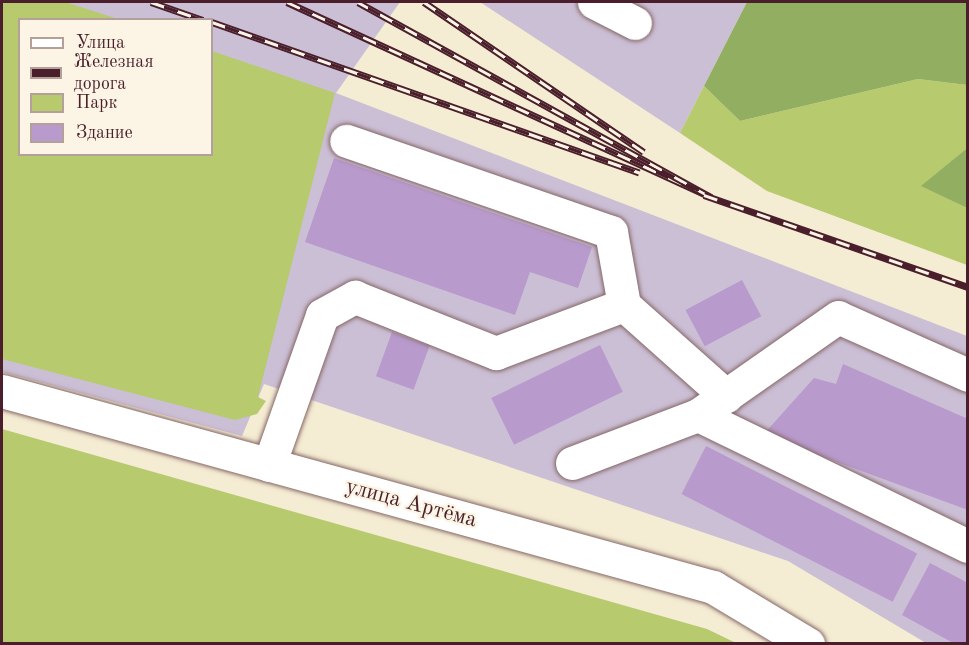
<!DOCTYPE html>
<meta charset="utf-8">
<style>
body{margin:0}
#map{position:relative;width:969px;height:645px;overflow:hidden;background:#f4ecd3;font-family:"Old Standard TT",serif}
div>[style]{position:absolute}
.industrial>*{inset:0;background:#cbbfd5}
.green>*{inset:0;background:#b7ca6e}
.forest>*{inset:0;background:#91ae61}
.building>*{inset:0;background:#b89acc;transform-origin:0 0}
.roads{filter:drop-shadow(0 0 2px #866766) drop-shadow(0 0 2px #866766)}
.minor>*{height:33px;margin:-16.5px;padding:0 16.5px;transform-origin:16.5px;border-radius:16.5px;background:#fff}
.rail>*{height:7px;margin-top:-3.5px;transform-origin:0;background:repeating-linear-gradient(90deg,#fcf5e5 0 14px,#4a1f2b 0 28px);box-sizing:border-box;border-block:2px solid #4a1f2b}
span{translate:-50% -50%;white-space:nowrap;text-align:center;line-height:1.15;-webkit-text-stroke:4.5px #fcf5e5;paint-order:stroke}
.street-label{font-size:22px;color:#4a1f2b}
.frame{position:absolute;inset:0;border:3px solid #4a1f2b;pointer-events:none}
.legend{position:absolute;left:18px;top:18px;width:195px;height:138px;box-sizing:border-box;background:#fcf5e5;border:2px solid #b59f9b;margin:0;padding:8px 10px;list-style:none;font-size:18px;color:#4a1f2b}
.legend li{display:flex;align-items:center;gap:12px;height:30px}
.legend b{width:30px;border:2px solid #b59f9b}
</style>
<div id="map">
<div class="industrial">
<i style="clip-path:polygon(evenodd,2px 2px,400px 2px,336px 93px,967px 336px,967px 643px,926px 643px,788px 561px,264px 384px,242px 436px,2px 372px,2px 2px,20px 20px,212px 20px,212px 154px,20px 154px,20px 20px)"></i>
<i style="clip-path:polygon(480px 2px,747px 2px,680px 133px)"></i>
</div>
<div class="green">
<i style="clip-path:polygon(2px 2px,65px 2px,118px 19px,20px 20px,20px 154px,212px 154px,212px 51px,335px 93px,258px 397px,266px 401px,257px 414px,235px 420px,2px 359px)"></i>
<i style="clip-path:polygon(918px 79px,967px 85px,966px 149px,922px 186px,967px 208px,967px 265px,767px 191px,680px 133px,704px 86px,740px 121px)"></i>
<i style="clip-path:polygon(2px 429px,707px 629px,736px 643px,2px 643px)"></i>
</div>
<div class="forest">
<i style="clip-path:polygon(747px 2px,967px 2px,967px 85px,918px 79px,740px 121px,704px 86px)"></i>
<i style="clip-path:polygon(967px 137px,967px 208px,921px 186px,966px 149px)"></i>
</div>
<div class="building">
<i style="clip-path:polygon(334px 158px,592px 247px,578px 288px,530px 272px,515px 315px,305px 242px)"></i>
<i style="left:742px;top:280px;width:41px;height:64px;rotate:62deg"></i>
<i style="left:392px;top:332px;width:40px;height:47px;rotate:20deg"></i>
<i style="left:600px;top:345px;width:52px;height:121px;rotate:64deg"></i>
<i style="clip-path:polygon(843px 364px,968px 419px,968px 510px,763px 435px,814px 378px,836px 384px)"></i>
<i style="left:706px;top:446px;width:237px;height:54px;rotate:27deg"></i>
<i style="clip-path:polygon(930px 563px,968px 583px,968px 644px,955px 644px,902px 615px)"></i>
</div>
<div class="roads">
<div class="minor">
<i style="left:594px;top:2px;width:46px;rotate:27.1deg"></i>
<i style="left:624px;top:305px;width:137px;rotate:41.7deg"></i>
<i style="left:968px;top:375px;width:142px;rotate:-156deg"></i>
<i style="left:838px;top:317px;width:171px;rotate:145deg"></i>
<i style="left:698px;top:415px;width:300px;rotate:25.9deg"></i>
<i style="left:2px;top:391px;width:738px;rotate:15.41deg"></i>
<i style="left:713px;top:587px;width:111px;rotate:31deg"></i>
<i style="left:572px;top:463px;width:135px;rotate:-20.9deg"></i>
<i style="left:269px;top:465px;width:159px;rotate:-70.5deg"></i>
<i style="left:322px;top:315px;width:38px;rotate:-29deg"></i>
<i style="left:355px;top:297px;width:152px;rotate:21.7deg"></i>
<i style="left:496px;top:353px;width:137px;rotate:-20.6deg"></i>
<i style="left:624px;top:305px;width:74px;rotate:-100.1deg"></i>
<i style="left:611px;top:232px;width:280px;rotate:-161deg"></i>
</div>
</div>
<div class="rail">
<i style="left:151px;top:2px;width:55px;rotate:19.1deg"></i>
<i style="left:287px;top:2px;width:467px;rotate:24.7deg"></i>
<i style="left:711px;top:197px;width:403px;rotate:-151.1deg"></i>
<i style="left:424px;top:2px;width:266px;rotate:34.3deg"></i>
<i style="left:212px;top:22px;width:453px;rotate:19.4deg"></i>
<i style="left:704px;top:195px;width:280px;rotate:19.2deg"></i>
</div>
<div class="street-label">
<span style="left:411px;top:504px;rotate:15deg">улица Артёма</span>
</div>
<div class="frame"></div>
<ul class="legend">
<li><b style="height:8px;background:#fff"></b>Улица</li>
<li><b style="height:8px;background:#4a1f2b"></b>Железная дорога</li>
<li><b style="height:16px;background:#b7ca6e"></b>Парк</li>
<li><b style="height:16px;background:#b89acc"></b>Здание</li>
</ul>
</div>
